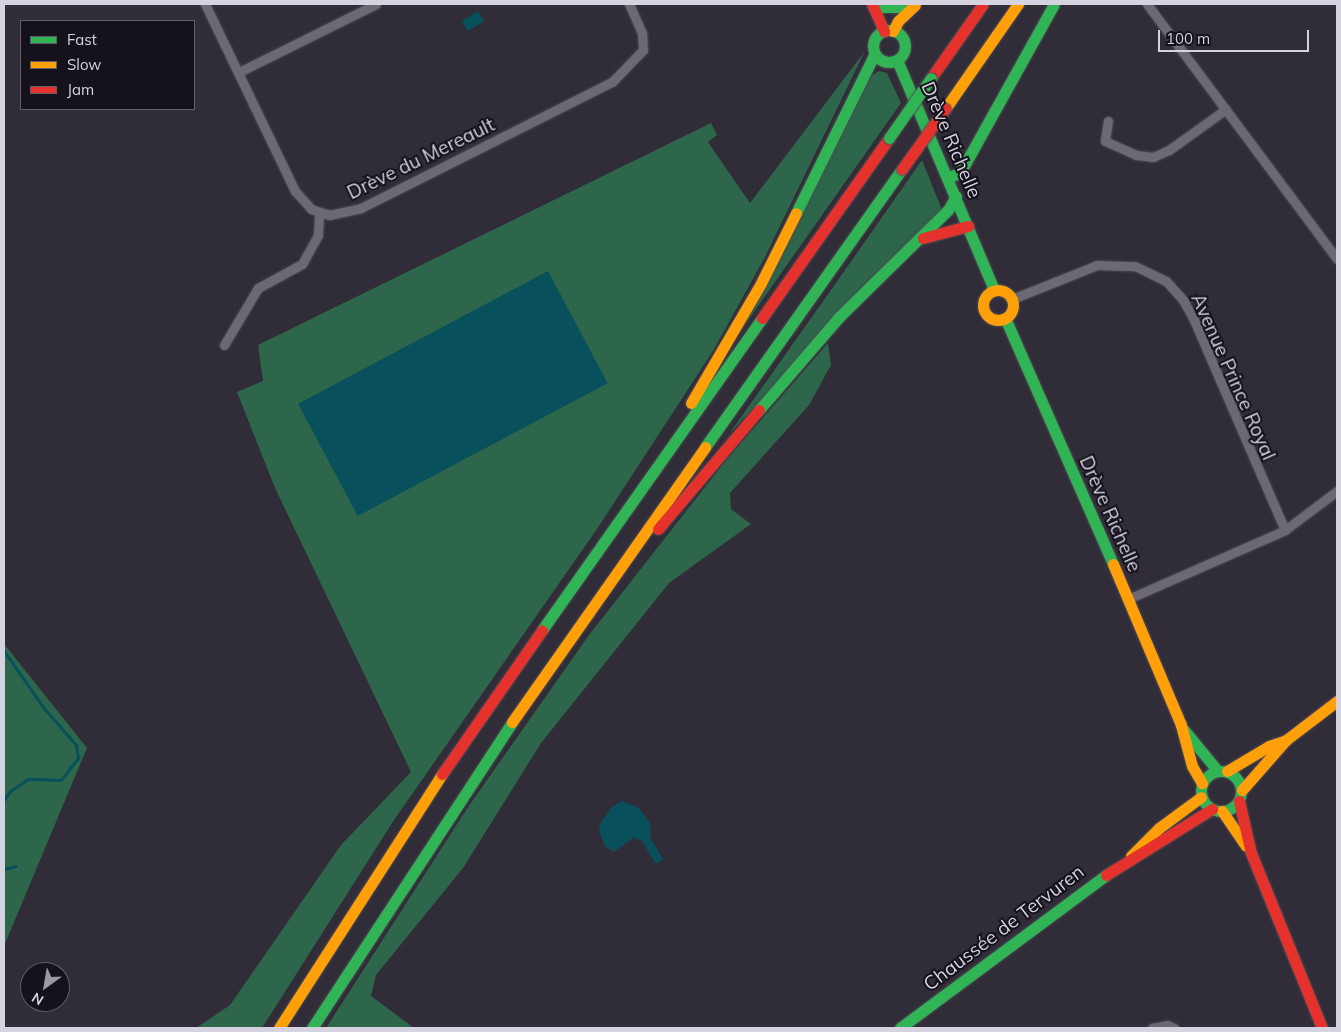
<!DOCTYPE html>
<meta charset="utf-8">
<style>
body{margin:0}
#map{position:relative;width:1341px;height:1032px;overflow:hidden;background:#302d38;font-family:Mulish,sans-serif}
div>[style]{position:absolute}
.forest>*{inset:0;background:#2d664a}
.water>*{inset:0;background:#07505c;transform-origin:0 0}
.stream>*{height:3px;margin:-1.5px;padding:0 1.5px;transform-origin:1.5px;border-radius:1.5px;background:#07505c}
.roads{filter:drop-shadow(0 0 1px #4e4b55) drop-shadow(0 0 1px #4e4b55)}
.street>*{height:9px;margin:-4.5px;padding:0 4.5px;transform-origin:4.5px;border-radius:4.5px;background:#6c6972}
.fast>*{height:11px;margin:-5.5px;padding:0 5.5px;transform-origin:5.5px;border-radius:5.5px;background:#30b455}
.fast>.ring{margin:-5.5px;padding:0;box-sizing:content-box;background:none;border:11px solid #30b455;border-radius:50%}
.slow>*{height:11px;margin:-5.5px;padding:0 5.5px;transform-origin:5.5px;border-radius:5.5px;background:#ff9f0a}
.slow>.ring{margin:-5.5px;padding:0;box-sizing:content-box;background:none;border:11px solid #ff9f0a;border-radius:50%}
.jam>*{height:11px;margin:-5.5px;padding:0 5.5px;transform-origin:5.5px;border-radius:5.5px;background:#e5322d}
.bridges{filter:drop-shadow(0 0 1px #4e4b55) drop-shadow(0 0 1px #4e4b55)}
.fast-bridge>*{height:11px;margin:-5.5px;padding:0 5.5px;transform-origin:5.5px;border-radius:5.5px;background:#30b455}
.jam-bridge>*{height:11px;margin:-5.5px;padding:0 5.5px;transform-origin:5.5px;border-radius:5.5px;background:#e5322d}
span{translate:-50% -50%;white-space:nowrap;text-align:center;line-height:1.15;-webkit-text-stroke:4px #15121c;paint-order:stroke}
.street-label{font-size:19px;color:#d6d3e0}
.frame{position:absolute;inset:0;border:5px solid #d6d3e0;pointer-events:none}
.legend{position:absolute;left:20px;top:20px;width:175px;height:90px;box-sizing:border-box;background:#15121c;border:1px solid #625f6a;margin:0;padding:6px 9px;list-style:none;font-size:15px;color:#d6d3e0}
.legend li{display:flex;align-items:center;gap:10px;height:25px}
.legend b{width:25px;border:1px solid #625f6a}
.north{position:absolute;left:20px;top:962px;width:50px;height:50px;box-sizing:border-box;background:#15121c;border:1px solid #625f6a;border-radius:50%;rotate:212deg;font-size:14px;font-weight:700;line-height:20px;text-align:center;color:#d6d3e0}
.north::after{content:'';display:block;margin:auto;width:18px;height:22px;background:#9c99a5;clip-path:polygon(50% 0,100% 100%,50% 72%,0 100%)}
.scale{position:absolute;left:1158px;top:30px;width:151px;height:22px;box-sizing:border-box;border:2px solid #d6d3e0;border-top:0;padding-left:6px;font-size:15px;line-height:18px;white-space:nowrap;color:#d6d3e0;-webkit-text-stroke:4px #15121c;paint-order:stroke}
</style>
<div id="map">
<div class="forest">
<i style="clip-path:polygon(865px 51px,764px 259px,713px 351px,597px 529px,394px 820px,262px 1028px,196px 1028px,230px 1005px,341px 845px,411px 772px,275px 488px,237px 392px,263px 381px,258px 345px,711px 123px,717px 135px,708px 142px,750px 203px)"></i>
<i style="clip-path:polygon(879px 71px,887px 73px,901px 103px,737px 336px,871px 76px)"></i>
<i style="clip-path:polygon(922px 160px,942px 210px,729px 434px,831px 290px)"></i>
<i style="clip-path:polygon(828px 343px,831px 365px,809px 405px,730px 493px,731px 509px,751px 524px,669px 583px,541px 743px,463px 868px,376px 975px,371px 996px,414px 1028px,326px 1028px,468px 807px,589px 635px,727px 459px)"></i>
<i style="clip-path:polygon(4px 644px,87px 748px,4px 946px)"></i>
</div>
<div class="water">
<i style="left:478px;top:11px;width:12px;height:19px;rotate:59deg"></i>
<i style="left:548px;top:271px;width:127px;height:283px;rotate:62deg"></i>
<i style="clip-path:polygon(622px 801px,639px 808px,650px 823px,651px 839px,663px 859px,661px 862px,655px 863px,642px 841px,634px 837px,614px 852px,605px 846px,599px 831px,601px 822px,613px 806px)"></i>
</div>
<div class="stream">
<i style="left:4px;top:651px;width:68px;rotate:55.1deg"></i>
<i style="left:43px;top:707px;width:50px;rotate:49deg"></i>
<i style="left:76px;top:745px;width:13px;rotate:81deg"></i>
<i style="left:78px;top:758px;width:28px;rotate:128deg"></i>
<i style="left:61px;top:780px;width:33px;rotate:-178deg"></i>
<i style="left:28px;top:779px;width:22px;rotate:146deg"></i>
<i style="left:10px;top:791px;width:11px;rotate:124deg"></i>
<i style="left:4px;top:869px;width:12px;rotate:-14deg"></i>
</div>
<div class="roads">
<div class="street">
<i style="left:205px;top:4px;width:208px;rotate:64.3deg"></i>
<i style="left:295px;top:191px;width:24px;rotate:48deg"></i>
<i style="left:311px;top:209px;width:19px;rotate:18deg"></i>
<i style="left:329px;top:215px;width:33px;rotate:-12deg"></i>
<i style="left:361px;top:208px;width:281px;rotate:-26.7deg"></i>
<i style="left:612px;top:82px;width:45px;rotate:-45.9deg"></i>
<i style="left:643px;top:50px;width:17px;rotate:-93deg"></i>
<i style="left:642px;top:33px;width:32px;rotate:-114deg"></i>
<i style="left:1147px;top:4px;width:318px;rotate:53.3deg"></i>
<i style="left:239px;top:72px;width:153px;rotate:-26.4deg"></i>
<i style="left:1108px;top:121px;width:20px;rotate:99deg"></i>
<i style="left:1105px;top:141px;width:34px;rotate:24deg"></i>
<i style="left:1136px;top:155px;width:17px;rotate:7deg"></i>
<i style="left:1153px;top:157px;width:17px;rotate:-24deg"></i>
<i style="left:1169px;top:150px;width:70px;rotate:-35.7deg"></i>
<i style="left:1012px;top:299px;width:92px;rotate:-21.8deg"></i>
<i style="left:1097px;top:265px;width:38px;rotate:2deg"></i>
<i style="left:1135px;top:266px;width:34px;rotate:26deg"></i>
<i style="left:1166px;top:281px;width:25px;rotate:48deg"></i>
<i style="left:1183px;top:300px;width:23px;rotate:61deg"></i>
<i style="left:1194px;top:320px;width:229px;rotate:66.6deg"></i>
<i style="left:224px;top:345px;width:66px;rotate:-59.2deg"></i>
<i style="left:258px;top:288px;width:50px;rotate:-28.6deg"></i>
<i style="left:302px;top:264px;width:33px;rotate:-61deg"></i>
<i style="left:318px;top:235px;width:22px;rotate:-87deg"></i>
<i style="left:1128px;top:599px;width:171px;rotate:-23.7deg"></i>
<i style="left:1285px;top:530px;width:65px;rotate:-36.9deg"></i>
<i style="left:1152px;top:1028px;width:15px;rotate:-11deg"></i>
<i style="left:1167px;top:1025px;width:8px;rotate:23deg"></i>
</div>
<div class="fast">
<i style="left:874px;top:7px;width:38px"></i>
<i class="ring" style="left:873px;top:30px;width:21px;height:21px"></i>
<i style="left:897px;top:60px;width:250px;rotate:67.1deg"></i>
<i style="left:948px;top:177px;width:13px;rotate:-18deg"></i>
<i style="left:960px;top:173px;width:193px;rotate:-60.9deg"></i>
<i style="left:796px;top:213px;width:178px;rotate:-63.7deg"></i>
<i style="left:1005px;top:318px;width:269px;rotate:66.3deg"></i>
<i style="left:759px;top:410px;width:123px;rotate:-49.3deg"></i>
<i style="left:839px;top:317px;width:153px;rotate:-44.5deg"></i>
<i style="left:948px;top:210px;width:16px;rotate:-60deg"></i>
<i style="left:705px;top:447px;width:341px;rotate:-54.7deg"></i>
<i style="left:542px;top:630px;width:382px;rotate:-54.8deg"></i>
<i style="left:1184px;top:730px;width:52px;rotate:50.5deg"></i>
<i class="ring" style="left:1201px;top:771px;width:29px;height:29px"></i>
<i style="left:312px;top:1028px;width:366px;rotate:-56.8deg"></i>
<i style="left:900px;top:1028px;width:257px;rotate:-36.6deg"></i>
</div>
<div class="slow">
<i style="left:893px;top:31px;width:11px;rotate:-63deg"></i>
<i style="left:898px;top:21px;width:23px;rotate:-43deg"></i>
<i style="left:945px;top:109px;width:128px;rotate:-55.2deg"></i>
<i class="ring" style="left:983px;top:290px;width:19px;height:19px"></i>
<i style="left:691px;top:403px;width:139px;rotate:-59.7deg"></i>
<i style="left:761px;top:283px;width:78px;rotate:-63.4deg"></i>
<i style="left:1113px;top:564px;width:175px;rotate:67.1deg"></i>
<i style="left:1181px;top:725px;width:42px;rotate:75deg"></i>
<i style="left:1192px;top:766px;width:20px;rotate:60deg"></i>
<i style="left:512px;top:722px;width:336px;rotate:-54.9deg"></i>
<i style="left:1227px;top:771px;width:49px;rotate:-30.8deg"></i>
<i style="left:1269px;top:746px;width:18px;rotate:-19deg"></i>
<i style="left:1242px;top:790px;width:67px;rotate:-48.7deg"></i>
<i style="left:1286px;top:740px;width:64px;rotate:-37.4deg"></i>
<i style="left:1222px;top:811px;width:42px;rotate:55.6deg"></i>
<i style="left:1131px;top:856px;width:40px;rotate:-45deg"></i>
<i style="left:1159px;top:828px;width:52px;rotate:-36.4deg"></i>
<i style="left:279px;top:1028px;width:302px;rotate:-57.3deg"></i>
</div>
<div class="jam">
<i style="left:872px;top:4px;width:30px;rotate:66deg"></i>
<i style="left:931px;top:78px;width:90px;rotate:-54.9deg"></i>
<i style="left:923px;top:238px;width:47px;rotate:-14.9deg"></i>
<i style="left:762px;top:318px;width:220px;rotate:-54.8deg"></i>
<i style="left:658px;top:529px;width:156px;rotate:-49.7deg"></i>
<i style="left:442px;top:774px;width:175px;rotate:-55.2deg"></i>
<i style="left:1239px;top:801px;width:53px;rotate:77deg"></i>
<i style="left:1251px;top:853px;width:189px;rotate:67.9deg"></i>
<i style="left:1106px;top:875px;width:125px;rotate:-31.9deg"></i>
</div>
</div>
<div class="bridges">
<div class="fast-bridge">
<i style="left:889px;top:138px;width:73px;rotate:-55deg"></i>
</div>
<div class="jam-bridge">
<i style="left:902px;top:169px;width:74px;rotate:-54.4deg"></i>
</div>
</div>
<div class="street-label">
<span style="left:951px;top:140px;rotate:67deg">Drève Richelle</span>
<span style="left:421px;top:159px;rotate:-26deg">Drève du Mereault</span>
<span style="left:1233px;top:377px;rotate:66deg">Avenue Prince Royal</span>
<span style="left:1110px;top:514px;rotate:66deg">Drève Richelle</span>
<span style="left:1004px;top:928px;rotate:-37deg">Chaussée de Tervuren</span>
</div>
<div class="frame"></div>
<ul class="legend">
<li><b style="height:6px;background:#30b455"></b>Fast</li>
<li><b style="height:6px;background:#ff9f0a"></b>Slow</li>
<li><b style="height:6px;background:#e5322d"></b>Jam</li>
</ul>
<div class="north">N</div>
<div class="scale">100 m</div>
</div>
